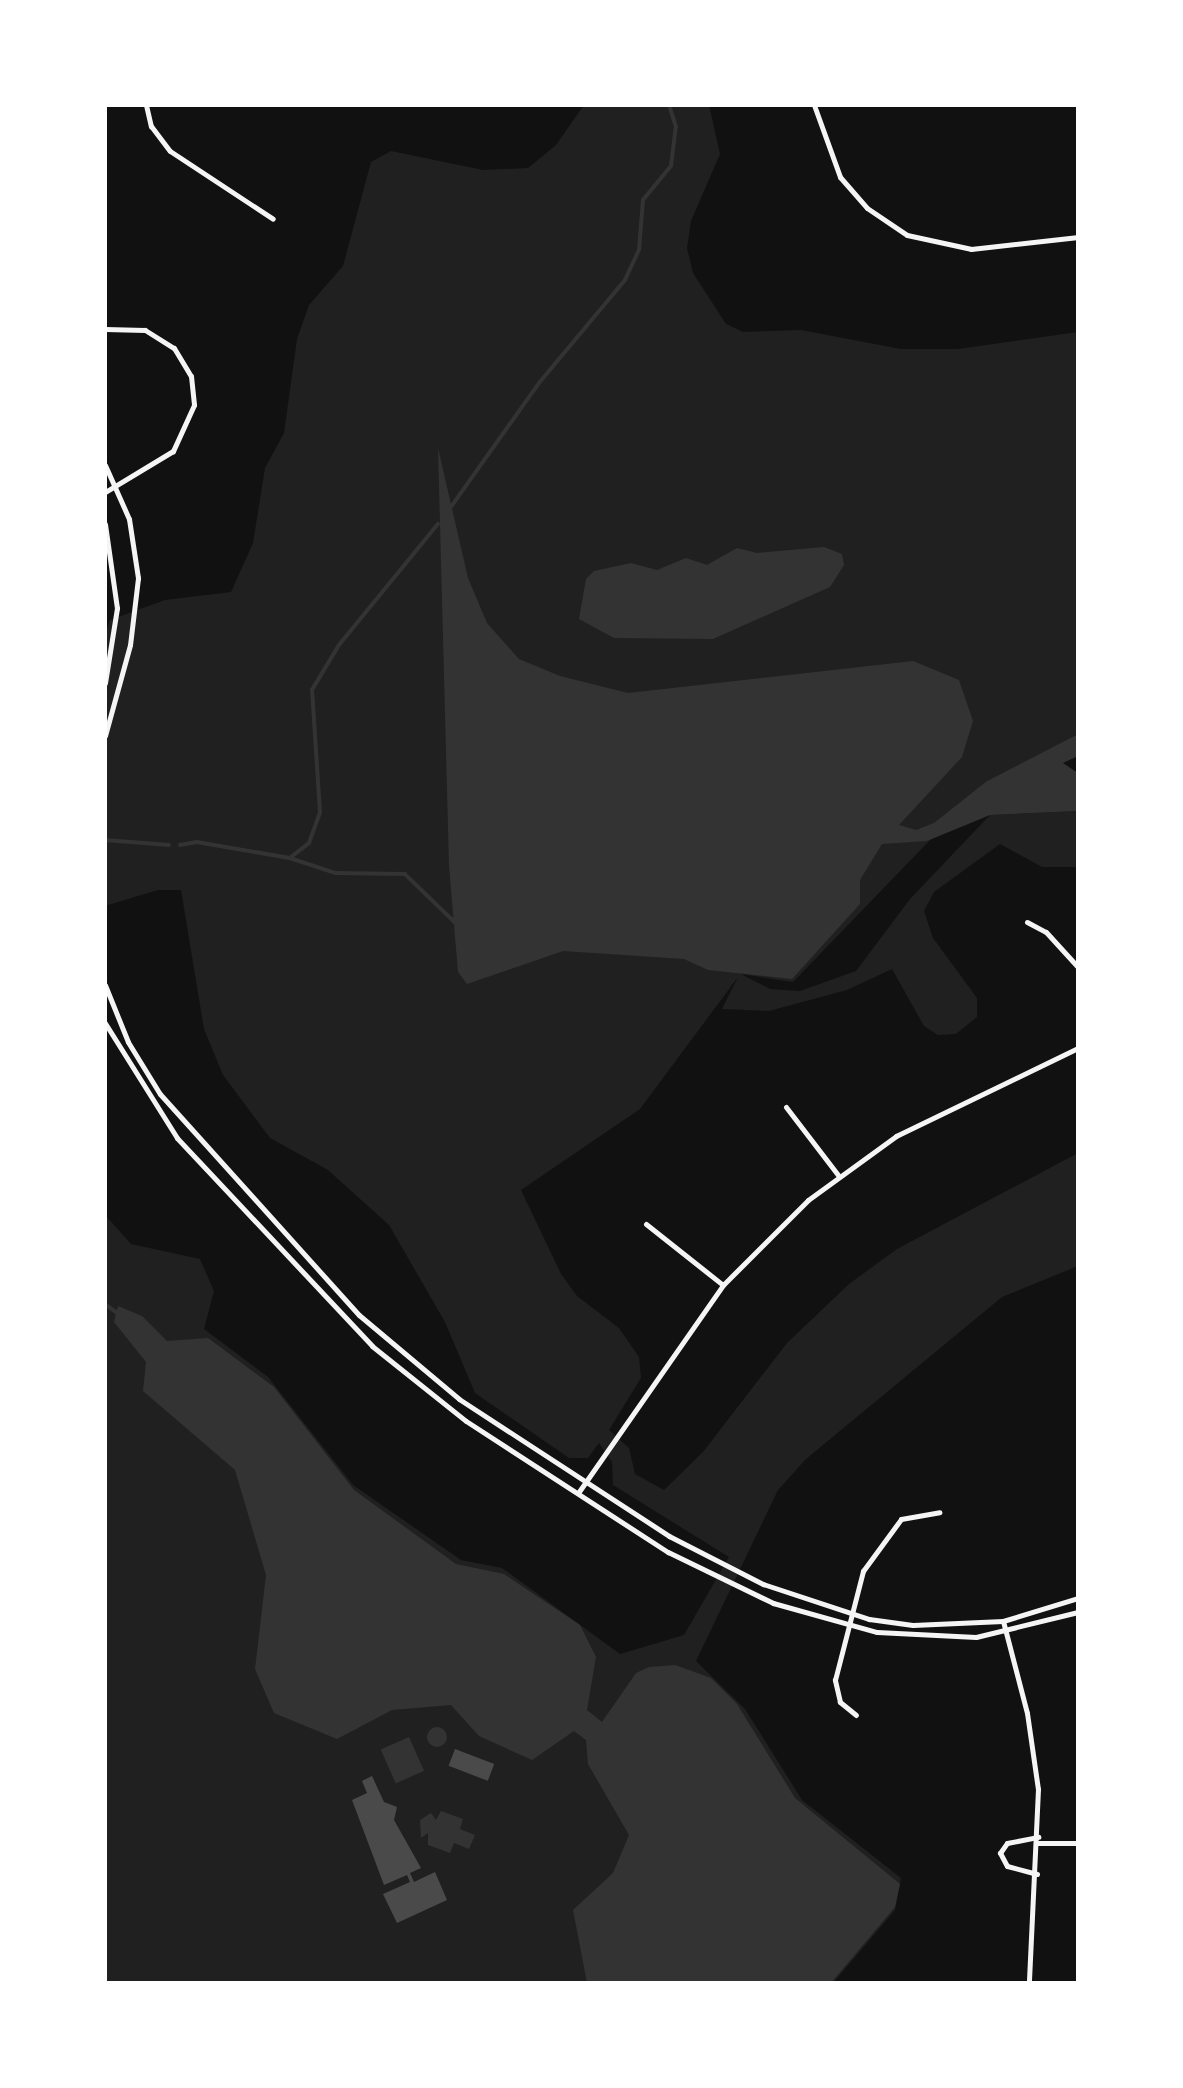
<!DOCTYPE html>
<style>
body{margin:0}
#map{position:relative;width:1183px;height:2088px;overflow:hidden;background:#111;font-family:Jost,sans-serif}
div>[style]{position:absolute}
.green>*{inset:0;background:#202020}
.water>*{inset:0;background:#333;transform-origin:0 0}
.round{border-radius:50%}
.stream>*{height:3.5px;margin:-1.75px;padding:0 1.75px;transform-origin:1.75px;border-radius:1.75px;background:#333}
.building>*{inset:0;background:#4a4a4a;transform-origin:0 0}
.minor>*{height:5px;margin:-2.5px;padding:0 2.5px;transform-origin:2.5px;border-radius:2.5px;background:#f5f5f5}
span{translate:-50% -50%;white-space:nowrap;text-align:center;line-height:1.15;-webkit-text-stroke:5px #fff;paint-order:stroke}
.frame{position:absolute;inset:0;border:107px solid #fff;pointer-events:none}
</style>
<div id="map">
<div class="green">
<i style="clip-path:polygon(584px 105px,709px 105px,720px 154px,691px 221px,687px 248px,693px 273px,726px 324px,743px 332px,801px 330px,901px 349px,958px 349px,1078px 332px,1078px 734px,987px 781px,793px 982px,741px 974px,770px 989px,800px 991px,856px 971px,910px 899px,990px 815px,1078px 811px,1078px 867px,1042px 867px,1000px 844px,934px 892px,924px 911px,933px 938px,977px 998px,977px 1017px,956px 1034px,938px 1035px,924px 1026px,892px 969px,847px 990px,769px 1011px,722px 1009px,738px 977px,640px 1109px,521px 1190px,561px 1274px,577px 1296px,619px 1328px,639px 1357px,641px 1378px,609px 1430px,629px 1448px,635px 1474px,664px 1490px,703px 1452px,787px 1343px,849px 1284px,897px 1249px,1078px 1153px,1078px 1266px,1002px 1297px,806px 1459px,778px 1490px,696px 1661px,745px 1709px,802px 1800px,901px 1878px,895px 1910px,833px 1983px,105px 1983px,105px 1215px,131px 1244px,200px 1259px,214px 1291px,204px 1329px,268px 1377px,353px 1485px,461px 1560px,502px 1568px,620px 1654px,684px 1635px,729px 1557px,613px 1485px,612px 1462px,599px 1443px,588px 1458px,569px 1458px,475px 1393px,445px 1322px,389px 1225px,328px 1170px,270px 1138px,223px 1075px,204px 1029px,181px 890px,158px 890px,105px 906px,105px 635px,110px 620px,165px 600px,231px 592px,253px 543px,265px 468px,284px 433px,297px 339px,309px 305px,343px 266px,371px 162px,391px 151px,483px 170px,528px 168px,556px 145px)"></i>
</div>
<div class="water">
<i style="clip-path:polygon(438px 448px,468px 578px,487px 623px,519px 659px,560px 676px,628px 693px,913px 661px,959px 680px,973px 721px,962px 757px,899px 825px,916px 830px,934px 823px,987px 781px,1078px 734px,1078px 756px,1063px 763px,1078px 773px,1078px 811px,990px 815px,927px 841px,882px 844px,860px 880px,860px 904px,792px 979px,708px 970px,684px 959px,563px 951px,467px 984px,458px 972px,449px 866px)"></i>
<i style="clip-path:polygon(824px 547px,842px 554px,844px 565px,830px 587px,713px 639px,614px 638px,579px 619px,586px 579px,594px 571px,631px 563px,657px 570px,686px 558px,707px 565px,737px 548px,757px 553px)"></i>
<i style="clip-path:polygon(118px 1306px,142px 1316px,167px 1341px,208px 1338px,274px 1387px,354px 1490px,456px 1564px,504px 1574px,580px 1625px,596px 1657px,587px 1710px,602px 1722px,636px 1673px,649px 1667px,675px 1665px,711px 1678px,737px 1704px,795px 1798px,900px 1884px,895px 1907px,831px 1983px,587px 1983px,573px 1910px,613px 1873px,629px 1835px,588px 1764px,586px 1740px,574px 1731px,532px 1760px,479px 1736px,451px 1705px,392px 1710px,337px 1739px,274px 1713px,255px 1669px,266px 1575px,235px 1470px,143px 1391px,146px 1362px,114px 1322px)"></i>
<i class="round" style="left:427px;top:1727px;width:20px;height:20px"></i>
<i style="left:409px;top:1737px;width:37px;height:31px;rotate:66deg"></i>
<i style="clip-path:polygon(441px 1811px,463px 1819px,460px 1829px,475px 1835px,469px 1849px,454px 1843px,450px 1853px,428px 1845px,428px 1833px,421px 1838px,420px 1820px,431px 1813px,436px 1820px)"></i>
</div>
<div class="stream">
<i style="left:451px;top:507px;width:152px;rotate:-54.6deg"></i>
<i style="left:539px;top:383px;width:134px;rotate:-50.1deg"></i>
<i style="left:625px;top:280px;width:33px;rotate:-65deg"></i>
<i style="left:639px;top:250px;width:50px;rotate:-85.4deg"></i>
<i style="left:643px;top:200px;width:44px;rotate:-50.5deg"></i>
<i style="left:671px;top:166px;width:39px;rotate:-83deg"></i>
<i style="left:676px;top:127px;width:23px;rotate:-108deg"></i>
<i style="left:105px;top:840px;width:64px;rotate:4.5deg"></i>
<i style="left:180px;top:845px;width:17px;rotate:-10deg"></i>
<i style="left:197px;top:842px;width:94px;rotate:9.8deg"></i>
<i style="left:290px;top:858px;width:48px;rotate:18.1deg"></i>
<i style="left:336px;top:873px;width:69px;rotate:0.8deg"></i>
<i style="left:405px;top:874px;width:72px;rotate:43.9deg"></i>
<i style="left:290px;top:858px;width:24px;rotate:-38deg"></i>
<i style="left:309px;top:843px;width:32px;rotate:-70deg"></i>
<i style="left:320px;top:813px;width:123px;rotate:-93.7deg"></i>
<i style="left:312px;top:690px;width:52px;rotate:-59deg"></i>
<i style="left:339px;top:645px;width:156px;rotate:-50.7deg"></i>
<i style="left:105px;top:1304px;width:14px;rotate:36deg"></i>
</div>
<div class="building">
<i style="left:455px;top:1749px;width:42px;height:18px;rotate:21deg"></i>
<i style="clip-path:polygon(372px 1776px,384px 1802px,397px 1807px,394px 1820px,421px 1868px,410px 1873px,414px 1882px,435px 1872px,447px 1900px,397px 1923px,383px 1894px,410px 1882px,407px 1875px,384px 1885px,352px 1800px,367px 1793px,362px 1781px)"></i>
</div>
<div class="minor">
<i style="left:146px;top:105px;width:22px;rotate:77deg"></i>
<i style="left:151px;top:126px;width:31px;rotate:53deg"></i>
<i style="left:170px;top:151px;width:123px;rotate:33.4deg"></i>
<i style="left:814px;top:105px;width:77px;rotate:70.1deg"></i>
<i style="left:840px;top:177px;width:41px;rotate:48.9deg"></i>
<i style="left:867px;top:208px;width:48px;rotate:34deg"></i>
<i style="left:907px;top:235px;width:66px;rotate:12.3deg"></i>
<i style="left:971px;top:249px;width:108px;rotate:-6.4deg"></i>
<i style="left:105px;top:329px;width:40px;rotate:1.4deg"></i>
<i style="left:145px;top:330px;width:34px;rotate:32deg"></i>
<i style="left:174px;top:348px;width:33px;rotate:59deg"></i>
<i style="left:191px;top:376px;width:29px;rotate:84deg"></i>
<i style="left:194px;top:405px;width:51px;rotate:114.5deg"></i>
<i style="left:173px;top:451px;width:79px;rotate:148.9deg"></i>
<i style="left:105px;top:465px;width:59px;rotate:66deg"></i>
<i style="left:129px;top:519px;width:60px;rotate:81.3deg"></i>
<i style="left:138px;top:578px;width:67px;rotate:96.8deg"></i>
<i style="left:130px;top:645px;width:94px;rotate:105.4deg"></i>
<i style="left:105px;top:524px;width:85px;rotate:81.9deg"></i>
<i style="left:117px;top:608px;width:76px;rotate:99.1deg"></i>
<i style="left:1027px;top:922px;width:21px;rotate:28deg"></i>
<i style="left:1046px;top:932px;width:47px;rotate:47.6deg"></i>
<i style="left:105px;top:985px;width:61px;rotate:68deg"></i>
<i style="left:128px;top:1042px;width:61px;rotate:58.4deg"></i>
<i style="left:160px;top:1094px;width:297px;rotate:48deg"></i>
<i style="left:359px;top:1315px;width:131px;rotate:40deg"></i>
<i style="left:459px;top:1399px;width:251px;rotate:33.1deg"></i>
<i style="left:669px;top:1536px;width:106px;rotate:27.1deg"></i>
<i style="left:763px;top:1584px;width:112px;rotate:18.3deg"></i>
<i style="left:869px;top:1619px;width:44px;rotate:7.8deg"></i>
<i style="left:913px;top:1625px;width:90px;rotate:-2.5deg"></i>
<i style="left:1003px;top:1621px;width:78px;rotate:-17deg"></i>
<i style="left:105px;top:1023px;width:136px;rotate:57.9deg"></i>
<i style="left:177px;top:1138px;width:285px;rotate:46.8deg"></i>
<i style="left:372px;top:1346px;width:120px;rotate:38.6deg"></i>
<i style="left:466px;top:1421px;width:241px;rotate:33deg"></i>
<i style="left:668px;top:1552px;width:117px;rotate:25.9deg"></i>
<i style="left:773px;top:1603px;width:108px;rotate:15.6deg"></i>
<i style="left:877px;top:1632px;width:99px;rotate:2.9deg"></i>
<i style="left:976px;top:1637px;width:105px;rotate:-13.8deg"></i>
<i style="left:786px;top:1107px;width:86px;rotate:52.6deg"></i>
<i style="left:646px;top:1224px;width:98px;rotate:38.4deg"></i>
<i style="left:1078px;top:1381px;width:17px;rotate:90deg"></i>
<i style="left:578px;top:1493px;width:254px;rotate:-55.1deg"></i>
<i style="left:723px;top:1285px;width:120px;rotate:-45deg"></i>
<i style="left:808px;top:1200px;width:109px;rotate:-36deg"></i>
<i style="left:896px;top:1136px;width:202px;rotate:-25.8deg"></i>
<i style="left:1003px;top:1621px;width:95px;rotate:75.4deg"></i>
<i style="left:1027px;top:1713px;width:77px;rotate:81.8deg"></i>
<i style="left:1038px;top:1789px;width:194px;rotate:92.7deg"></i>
<i style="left:856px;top:1715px;width:21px;rotate:-141deg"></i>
<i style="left:840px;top:1702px;width:23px;rotate:-103deg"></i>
<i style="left:835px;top:1680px;width:113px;rotate:-75.6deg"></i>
<i style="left:863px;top:1571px;width:64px;rotate:-53.8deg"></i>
<i style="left:901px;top:1519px;width:39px;rotate:-10deg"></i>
<i style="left:1037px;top:1843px;width:41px"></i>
<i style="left:1037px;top:1874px;width:31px;rotate:-165deg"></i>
<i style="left:1007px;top:1866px;width:15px;rotate:-118deg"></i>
<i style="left:1000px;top:1853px;width:12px;rotate:-55deg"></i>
<i style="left:1007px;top:1843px;width:32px;rotate:-11deg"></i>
</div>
<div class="frame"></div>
</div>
